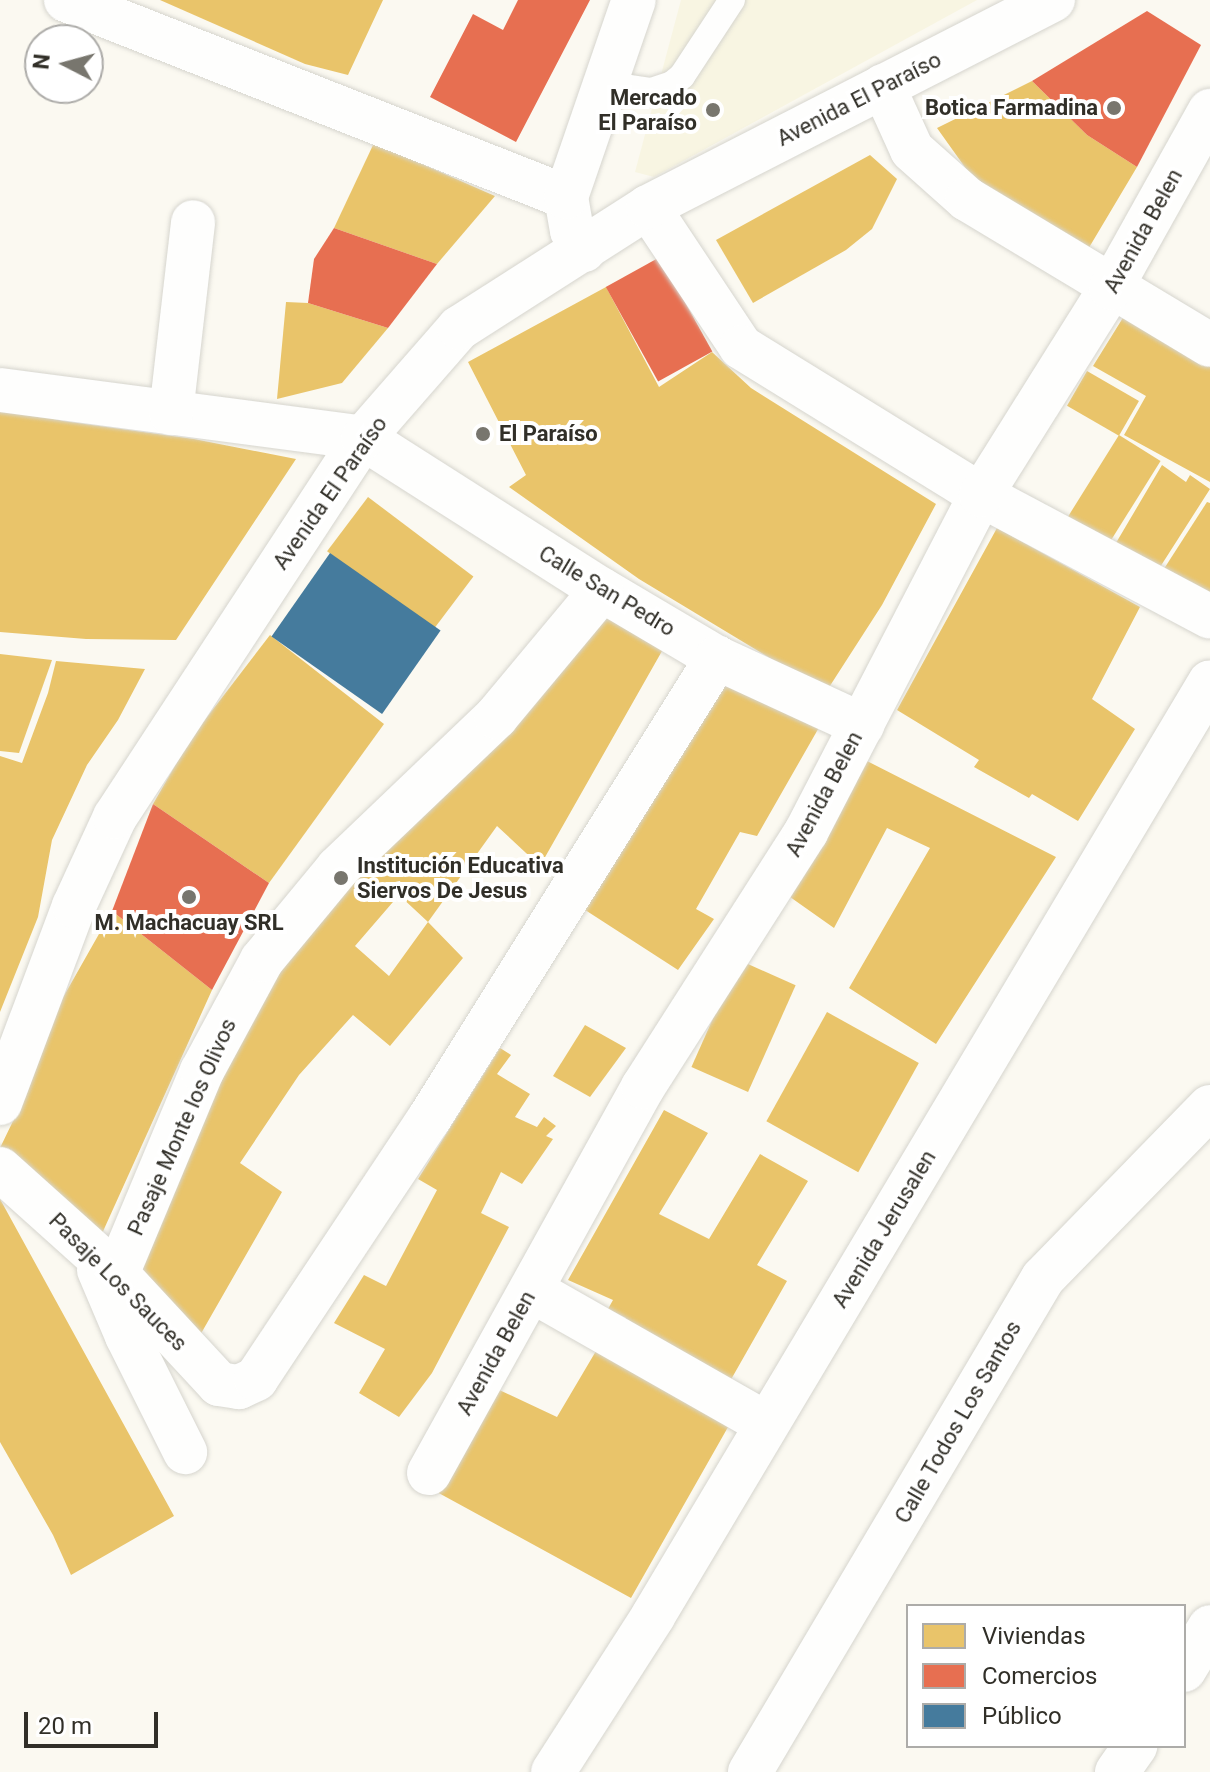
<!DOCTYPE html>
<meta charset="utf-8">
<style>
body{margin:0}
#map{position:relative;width:1210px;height:1772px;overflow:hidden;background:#fbf9f1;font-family:Roboto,sans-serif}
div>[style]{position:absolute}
.built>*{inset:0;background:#f8f5e2}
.homes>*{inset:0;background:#e9c46a;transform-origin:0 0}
.shops>*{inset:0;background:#e76f51;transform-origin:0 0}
.public>*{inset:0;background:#457b9d;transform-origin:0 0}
.roads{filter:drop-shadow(0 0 2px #d6d5ce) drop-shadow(0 0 2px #d6d5ce)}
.service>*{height:26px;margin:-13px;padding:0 13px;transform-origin:13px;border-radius:13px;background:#fefefd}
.minor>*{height:44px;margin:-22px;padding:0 22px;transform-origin:22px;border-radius:22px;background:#fefefd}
.tertiary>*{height:44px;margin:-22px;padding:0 22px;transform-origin:22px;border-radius:22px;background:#fefefd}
.dots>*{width:22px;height:22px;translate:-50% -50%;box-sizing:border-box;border:4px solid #fff;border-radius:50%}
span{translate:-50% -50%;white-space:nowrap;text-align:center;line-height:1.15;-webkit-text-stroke:8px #fff;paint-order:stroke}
.poi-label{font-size:22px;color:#312f28;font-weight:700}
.right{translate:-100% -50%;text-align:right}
.left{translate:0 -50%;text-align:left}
.street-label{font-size:22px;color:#312f28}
.legend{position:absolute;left:906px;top:1604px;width:280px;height:144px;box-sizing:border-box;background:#fff;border:2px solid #adaca9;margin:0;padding:10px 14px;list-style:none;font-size:24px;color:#312f28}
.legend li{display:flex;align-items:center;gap:16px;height:40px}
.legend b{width:40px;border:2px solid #adaca9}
.north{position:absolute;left:24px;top:24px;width:80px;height:80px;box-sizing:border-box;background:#fff;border:2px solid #adaca9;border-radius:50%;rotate:276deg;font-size:22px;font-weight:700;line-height:32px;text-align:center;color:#312f28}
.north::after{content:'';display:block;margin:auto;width:28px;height:36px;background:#78766e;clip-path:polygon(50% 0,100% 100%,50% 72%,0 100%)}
.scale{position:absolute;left:24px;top:1712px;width:134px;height:36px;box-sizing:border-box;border:4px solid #312f28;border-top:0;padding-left:10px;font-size:24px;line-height:28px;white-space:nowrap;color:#312f28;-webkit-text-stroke:6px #fff;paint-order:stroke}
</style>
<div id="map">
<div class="built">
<i style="clip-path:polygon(681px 0,977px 0,654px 177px,635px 172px)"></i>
</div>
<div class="homes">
<i style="clip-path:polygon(160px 0,383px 0,348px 75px,305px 64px)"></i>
<i style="clip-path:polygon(1032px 81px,1087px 135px,1137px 167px,1084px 256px,984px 194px,937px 128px)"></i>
<i style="clip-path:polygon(374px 143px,495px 196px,437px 264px,334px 228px)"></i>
<i style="clip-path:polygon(870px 155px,897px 179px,872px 229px,846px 250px,753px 303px,716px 240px)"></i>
<i style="clip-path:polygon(606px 287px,659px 387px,712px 352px,751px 388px,936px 504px,882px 605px,826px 692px,639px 579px,509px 487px,526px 475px,468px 362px)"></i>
<i style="clip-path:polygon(286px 302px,308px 303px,388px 328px,342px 383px,277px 399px)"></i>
<i style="clip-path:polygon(1129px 308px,1210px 358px,1210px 482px,1124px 435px,1146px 396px,1093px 366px)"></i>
<i style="left:1087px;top:371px;width:60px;height:40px;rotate:30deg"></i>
<i style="clip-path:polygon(0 407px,63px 421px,194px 439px,296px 459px,176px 640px,86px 639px,0 632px)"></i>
<i style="left:1119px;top:435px;width:49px;height:101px;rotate:32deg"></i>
<i style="clip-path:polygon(1162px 465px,1186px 482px,1190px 475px,1210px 489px,1155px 575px,1113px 548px)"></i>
<i style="left:368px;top:497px;width:132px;height:68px;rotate:37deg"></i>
<i style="clip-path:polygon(1207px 502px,1210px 503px,1210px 600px,1160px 575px)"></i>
<i style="clip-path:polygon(997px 528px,1140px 607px,1092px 699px,1135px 729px,1078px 821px,1032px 794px,1029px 798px,974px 767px,979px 760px,897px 710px)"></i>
<i style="clip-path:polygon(evenodd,604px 602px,666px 644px,540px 866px,497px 826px,428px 922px,463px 958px,390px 1046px,353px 1015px,299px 1075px,240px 1163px,282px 1192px,195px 1344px,121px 1272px,254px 983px,399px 816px,604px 602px,399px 895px,428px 922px,389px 976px,355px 946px,399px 895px)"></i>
<i style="clip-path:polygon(270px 635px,384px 724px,269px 883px,153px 804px,191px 738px)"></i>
<i style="clip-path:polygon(0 654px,52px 660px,19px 753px,0 751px)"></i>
<i style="clip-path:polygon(56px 661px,145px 669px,118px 720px,87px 765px,52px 840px,38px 917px,0 1012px,0 756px,22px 763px,48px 693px)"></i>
<i style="clip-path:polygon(714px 668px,821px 724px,757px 836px,740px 832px,696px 909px,714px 919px,678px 970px,579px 906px)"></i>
<i style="clip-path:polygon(865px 760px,1056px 857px,936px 1044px,849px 988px,930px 848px,887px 828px,834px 928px,783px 892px)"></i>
<i style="clip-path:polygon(112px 911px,212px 990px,100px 1238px,0 1148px,28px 1090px,61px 1001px)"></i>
<i style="left:739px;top:960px;width:62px;height:117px;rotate:24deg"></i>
<i style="left:827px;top:1012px;width:105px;height:125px;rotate:29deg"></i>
<i style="clip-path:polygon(585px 1025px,626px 1048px,590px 1097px,553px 1076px)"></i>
<i style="clip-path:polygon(500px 1048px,511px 1055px,497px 1074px,530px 1094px,515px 1117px,537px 1127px,544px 1117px,556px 1126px,546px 1136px,553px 1139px,522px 1184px,501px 1172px,481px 1213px,509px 1227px,432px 1373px,399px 1417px,359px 1393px,385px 1349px,334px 1323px,364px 1275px,386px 1286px,437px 1190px,418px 1179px)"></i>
<i style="clip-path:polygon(664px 1110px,708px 1133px,659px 1214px,709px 1239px,760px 1154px,808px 1181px,757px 1265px,787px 1281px,729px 1383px,618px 1330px,626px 1318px,608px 1309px,613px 1300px,568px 1280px)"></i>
<i style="clip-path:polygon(0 1199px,174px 1516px,71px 1575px,53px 1535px,0 1442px)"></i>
<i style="clip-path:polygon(596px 1351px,736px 1413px,631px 1598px,435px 1491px,495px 1388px,557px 1417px)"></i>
</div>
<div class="shops">
<i style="clip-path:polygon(518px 0,590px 0,516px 142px,430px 97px,473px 14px,503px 30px)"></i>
<i style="clip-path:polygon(1147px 11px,1201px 45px,1137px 167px,1087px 135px,1032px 81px)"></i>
<i style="clip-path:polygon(334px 228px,437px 264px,388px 328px,308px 303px,314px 259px)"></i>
<i style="left:660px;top:257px;width:108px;height:62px;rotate:61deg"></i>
<i style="clip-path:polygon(153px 804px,269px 883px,212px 990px,112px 911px)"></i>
</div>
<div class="public">
<i style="left:330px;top:553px;width:135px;height:102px;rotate:35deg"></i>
</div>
<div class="roads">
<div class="service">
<i style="left:604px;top:84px;width:48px;rotate:8.5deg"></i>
<i style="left:651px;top:91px;width:22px;rotate:-18deg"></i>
<i style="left:672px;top:84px;width:13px;rotate:-39deg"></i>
<i style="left:682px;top:76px;width:91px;rotate:-56.7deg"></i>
</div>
<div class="minor">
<i style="left:66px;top:0;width:537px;rotate:21.5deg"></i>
<i style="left:883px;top:86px;width:70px;rotate:65.6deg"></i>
<i style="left:912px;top:150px;width:74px;rotate:41.7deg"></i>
<i style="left:967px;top:199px;width:283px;rotate:31deg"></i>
<i style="left:648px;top:207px;width:168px;rotate:56.4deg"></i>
<i style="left:741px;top:347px;width:282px;rotate:31.7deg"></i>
<i style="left:981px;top:495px;width:259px;rotate:28deg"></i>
<i style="left:584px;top:250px;width:22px;rotate:-122deg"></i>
<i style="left:572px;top:231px;width:35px;rotate:-100deg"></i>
<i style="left:566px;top:197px;width:208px;rotate:-71deg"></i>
<i style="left:0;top:390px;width:366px;rotate:7.5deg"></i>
<i style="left:363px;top:438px;width:283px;rotate:32.5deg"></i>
<i style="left:602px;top:590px;width:134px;rotate:30.6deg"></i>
<i style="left:717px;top:658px;width:160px;rotate:24.8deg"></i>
<i style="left:171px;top:413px;width:192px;rotate:-83.4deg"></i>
<i style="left:0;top:1169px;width:157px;rotate:41.9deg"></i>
<i style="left:117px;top:1274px;width:150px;rotate:47.2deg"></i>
<i style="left:219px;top:1384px;width:20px;rotate:9deg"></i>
<i style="left:239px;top:1387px;width:19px;rotate:-25deg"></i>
<i style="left:256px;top:1379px;width:312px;rotate:-56.4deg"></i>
<i style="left:429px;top:1119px;width:544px;rotate:-58.01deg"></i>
<i style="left:99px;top:1270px;width:72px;rotate:67deg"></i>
<i style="left:127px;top:1336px;width:130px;rotate:63.4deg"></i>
<i style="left:117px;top:1274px;width:220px;rotate:-67.3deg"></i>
<i style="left:202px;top:1071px;width:126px;rotate:-61.6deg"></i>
<i style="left:262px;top:960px;width:119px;rotate:-50.4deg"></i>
<i style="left:338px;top:868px;width:219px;rotate:-43.7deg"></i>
<i style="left:496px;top:717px;width:165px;rotate:-50.2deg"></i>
<i style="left:531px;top:1290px;width:271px;rotate:29.6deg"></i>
<i style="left:429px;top:1473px;width:441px;rotate:-61deg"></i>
<i style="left:643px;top:1087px;width:303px;rotate:-57.4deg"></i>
<i style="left:806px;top:832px;width:380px;rotate:-62.6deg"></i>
<i style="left:981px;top:495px;width:244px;rotate:-57.9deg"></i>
<i style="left:1111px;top:288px;width:203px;rotate:-60.8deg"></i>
<i style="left:1184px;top:1670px;width:50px;rotate:-58.8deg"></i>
<i style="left:553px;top:1772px;width:185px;rotate:-57.3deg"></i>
<i style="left:653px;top:1616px;width:1087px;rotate:-59.19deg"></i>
<i style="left:750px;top:1772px;width:574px;rotate:-59.33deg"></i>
<i style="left:1043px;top:1278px;width:239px;rotate:-45.7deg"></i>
<i style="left:1117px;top:1772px;width:32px;rotate:-55deg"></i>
</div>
<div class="tertiary">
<i style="left:0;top:1103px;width:210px;rotate:-69.4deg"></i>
<i style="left:74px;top:906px;width:98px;rotate:-65.3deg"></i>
<i style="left:115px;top:817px;width:453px;rotate:-56.8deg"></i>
<i style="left:363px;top:438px;width:146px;rotate:-48.9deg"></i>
<i style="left:459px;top:328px;width:224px;rotate:-32.6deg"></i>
<i style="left:648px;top:207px;width:455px;rotate:-27.1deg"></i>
</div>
</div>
<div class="dots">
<i style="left:1114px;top:108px;background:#78766e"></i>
<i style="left:713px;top:110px;background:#78766e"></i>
<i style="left:483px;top:434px;background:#78766e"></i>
<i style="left:341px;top:878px;background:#78766e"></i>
<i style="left:189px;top:897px;background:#78766e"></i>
</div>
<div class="poi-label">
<span class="right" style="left:697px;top:110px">Mercado<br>El Paraíso</span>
<span class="right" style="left:1098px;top:108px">Botica Farmadina</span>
<span class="left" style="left:499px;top:434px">El Paraíso</span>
<span class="left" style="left:357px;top:878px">Institución Educativa<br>Siervos De Jesus</span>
<span style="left:189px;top:923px">M. Machacuay SRL</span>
</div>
<div class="street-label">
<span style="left:859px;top:99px;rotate:-27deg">Avenida El Paraíso</span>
<span style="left:1143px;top:231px;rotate:-61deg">Avenida Belen</span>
<span style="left:330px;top:493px;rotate:-55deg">Avenida El Paraíso</span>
<span style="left:607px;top:591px;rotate:31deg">Calle San Pedro</span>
<span style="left:824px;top:794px;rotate:-62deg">Avenida Belen</span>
<span style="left:182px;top:1127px;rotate:-66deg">Pasaje Monte los Olivos</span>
<span style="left:884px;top:1229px;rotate:-59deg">Avenida Jerusalen</span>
<span style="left:118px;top:1282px;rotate:45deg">Pasaje Los Sauces</span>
<span style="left:496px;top:1353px;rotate:-61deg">Avenida Belen</span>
<span style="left:958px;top:1422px;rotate:-60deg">Calle Todos Los Santos</span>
</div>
<ul class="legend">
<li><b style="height:22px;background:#e9c46a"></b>Viviendas</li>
<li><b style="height:22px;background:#e76f51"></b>Comercios</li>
<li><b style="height:22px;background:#457b9d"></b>Público</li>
</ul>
<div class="north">N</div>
<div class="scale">20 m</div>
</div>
